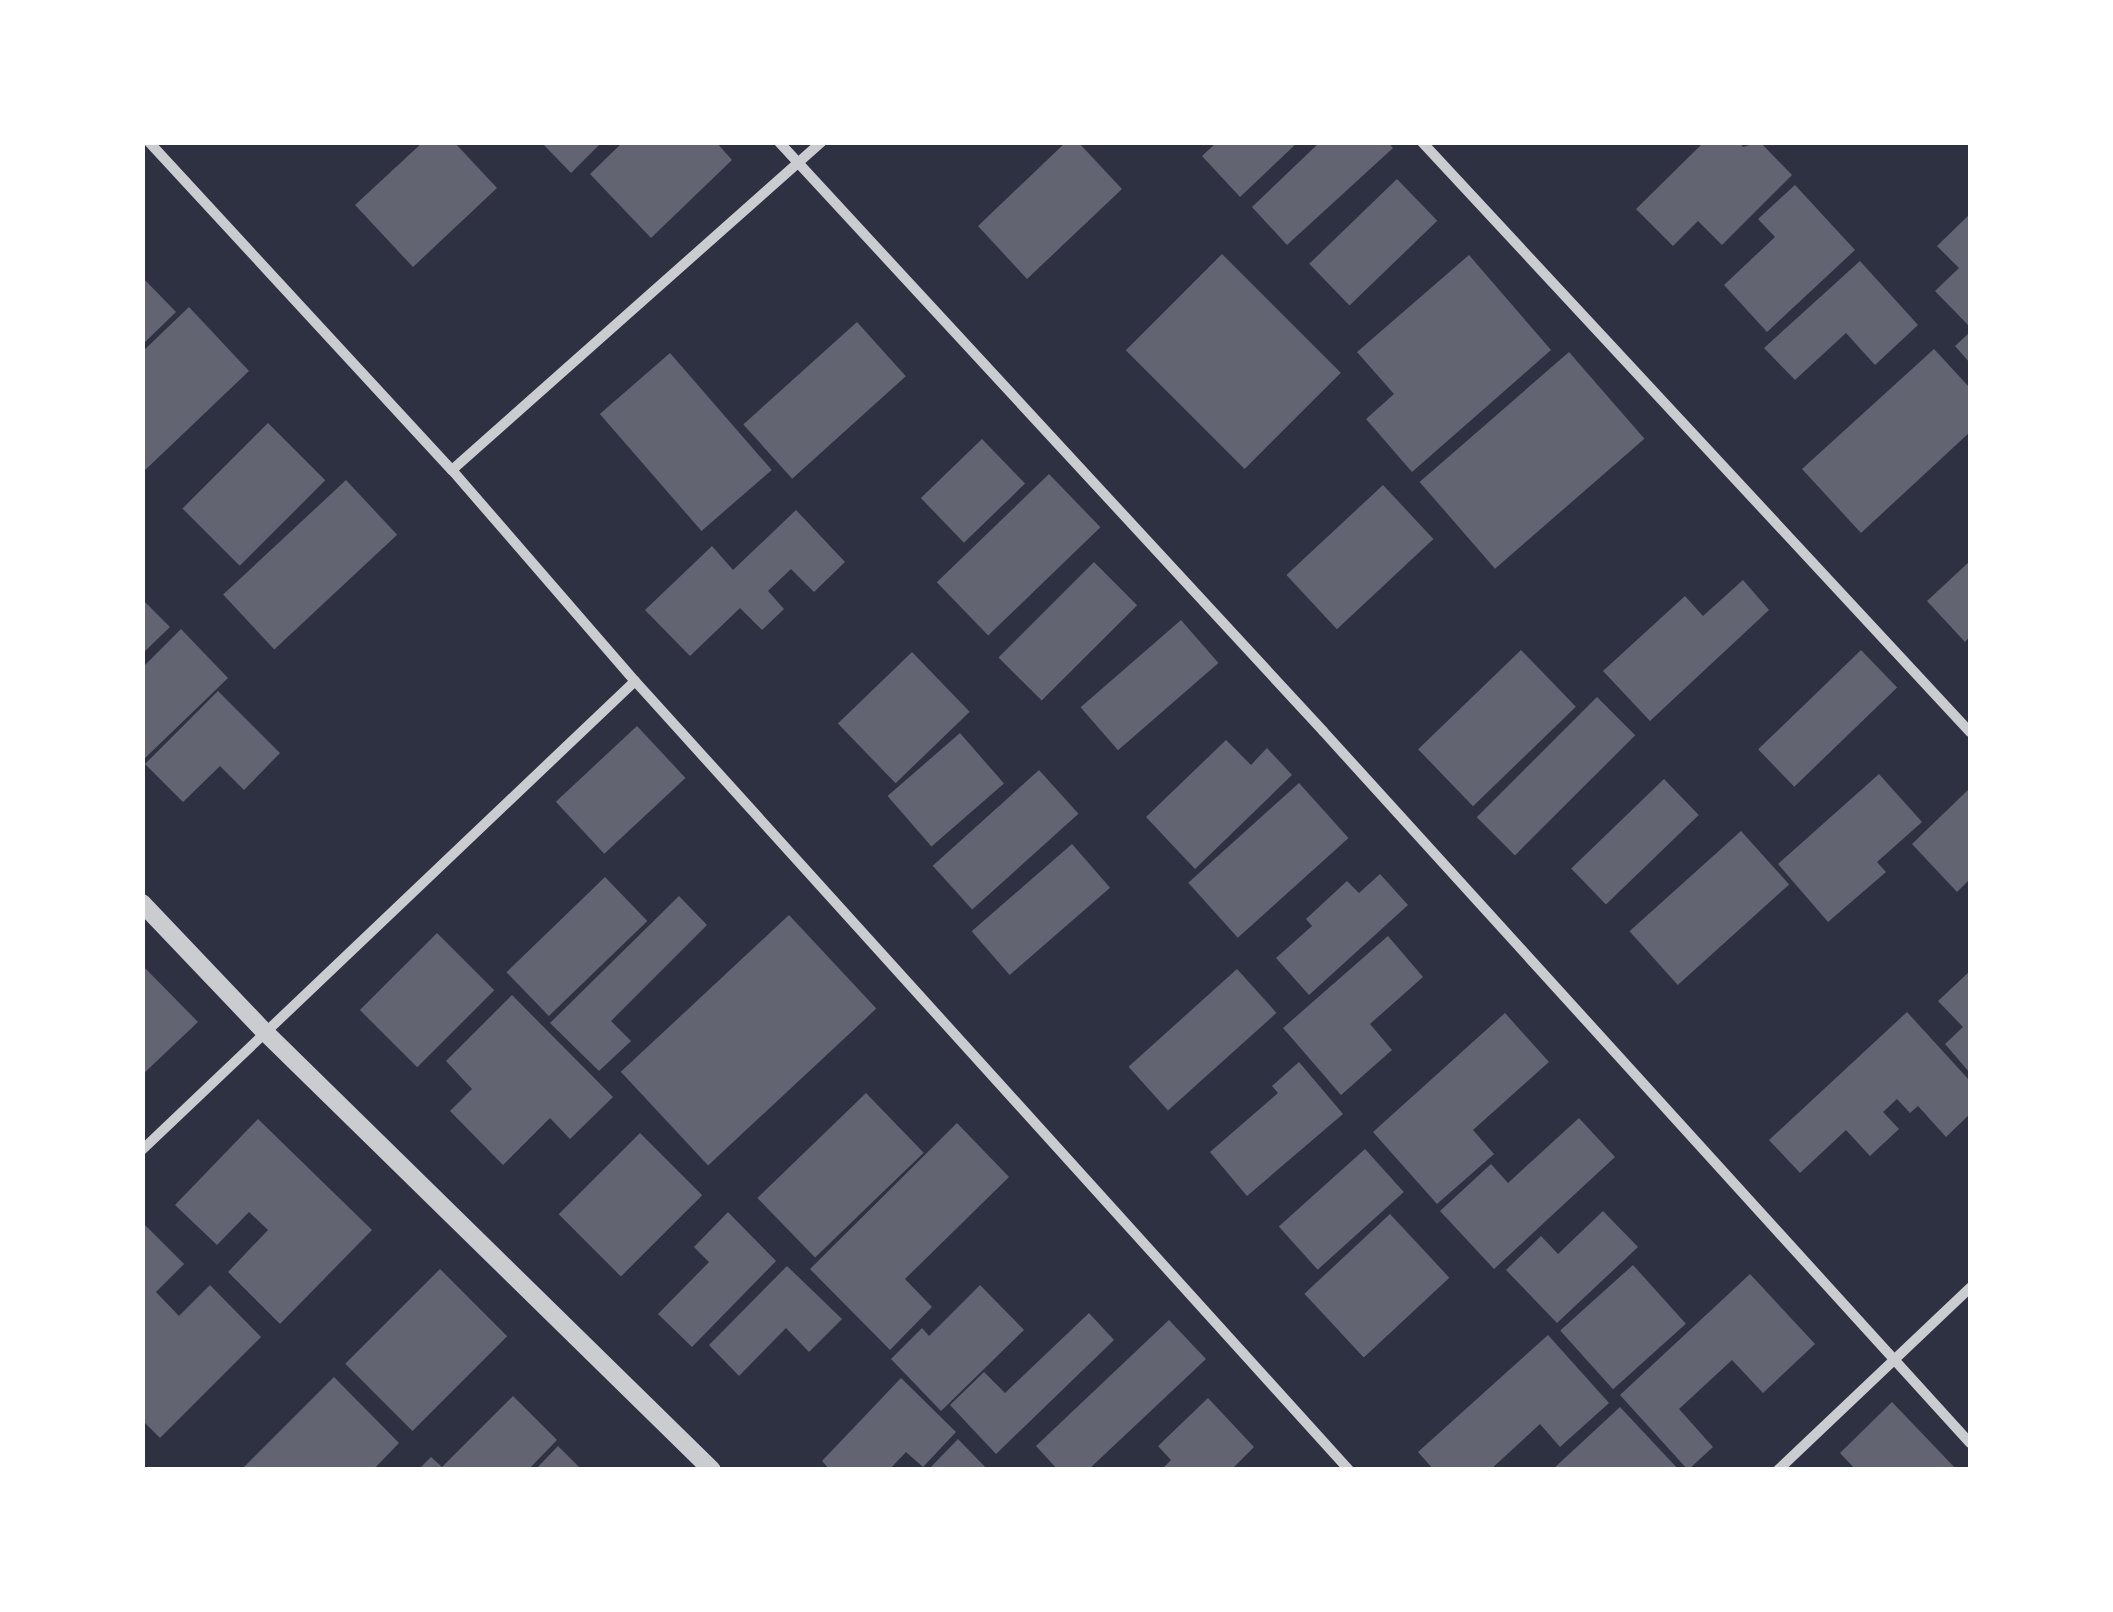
<!DOCTYPE html>
<style>
body{margin:0}
#map{position:relative;width:2113px;height:1612px;overflow:hidden;background:#2d3142;font-family:Karla,sans-serif}
div>[style]{position:absolute}
.building>*{inset:0;background:#626471;transform-origin:0 0}
.minor>*{height:10px;margin:-5px;padding:0 5px;transform-origin:5px;border-radius:5px;background:#caccd0}
.tertiary>*{height:18px;margin:-9px;padding:0 9px;transform-origin:9px;border-radius:9px;background:#caccd0}
span{translate:-50% -50%;white-space:nowrap;text-align:center;line-height:1.15;-webkit-text-stroke:9px #fff;paint-order:stroke}
.frame{position:absolute;inset:0;border:145px solid #fff;pointer-events:none}
</style>
<div id="map">
<div class="building">
<i style="clip-path:polygon(423px 142px,454px 142px,497px 188px,413px 267px,355px 205px)"></i>
<i style="clip-path:polygon(541px 142px,602px 142px,571px 173px)"></i>
<i style="clip-path:polygon(623px 142px,716px 142px,732px 160px,651px 238px,590px 174px)"></i>
<i style="clip-path:polygon(1066px 142px,1078px 142px,1122px 189px,1027px 279px,978px 226px)"></i>
<i style="clip-path:polygon(1217px 142px,1298px 142px,1240px 197px,1202px 156px)"></i>
<i style="clip-path:polygon(1320px 142px,1388px 142px,1393px 148px,1287px 245px,1252px 207px)"></i>
<i style="clip-path:polygon(1704px 142px,1739px 142px,1743px 147px,1760px 142px,1792px 175px,1722px 245px,1698px 221px,1673px 246px,1636px 209px)"></i>
<i style="left:1397px;top:179px;width:58px;height:122px;rotate:46deg"></i>
<i style="clip-path:polygon(1795px 185px,1855px 250px,1767px 332px,1724px 285px,1775px 237px,1758px 219px)"></i>
<i style="clip-path:polygon(1970px 214px,1970px 323px,1968px 325px,1935px 291px,1959px 268px,1937px 246px)"></i>
<i style="left:1222px;top:254px;width:168px;height:136px;rotate:45deg"></i>
<i style="clip-path:polygon(1469px 255px,1551px 350px,1412px 472px,1366px 419px,1394px 394px,1357px 352px)"></i>
<i style="clip-path:polygon(1860px 261px,1918px 325px,1875px 365px,1846px 333px,1795px 380px,1764px 348px)"></i>
<i style="clip-path:polygon(142px 277px,176px 312px,142px 345px)"></i>
<i style="clip-path:polygon(189px 307px,249px 371px,142px 473px,142px 352px)"></i>
<i style="left:857px;top:322px;width:73px;height:153px;rotate:48deg"></i>
<i style="clip-path:polygon(1970px 332px,1970px 363px,1955px 346px)"></i>
<i style="clip-path:polygon(1934px 349px,1970px 388px,1970px 432px,1861px 533px,1802px 469px)"></i>
<i style="left:1569px;top:352px;width:115px;height:198px;rotate:49deg"></i>
<i style="left:670px;top:353px;width:155px;height:93px;rotate:49deg"></i>
<i style="left:268px;top:423px;width:81px;height:121px;rotate:45deg"></i>
<i style="left:982px;top:439px;width:62px;height:85px;rotate:46deg"></i>
<i style="left:1049px;top:474px;width:74px;height:156px;rotate:46deg"></i>
<i style="left:346px;top:480px;width:75px;height:168px;rotate:47deg"></i>
<i style="left:1383px;top:485px;width:74px;height:132px;rotate:47deg"></i>
<i style="clip-path:polygon(796px 510px,845px 562px,814px 592px,791px 569px,768px 591px,784px 609px,762px 630px,740px 608px,690px 656px,645px 610px,712px 546px,733px 570px)"></i>
<i style="clip-path:polygon(1970px 561px,1970px 636px,1965px 642px,1927px 601px)"></i>
<i style="left:1094px;top:562px;width:61px;height:135px;rotate:45deg"></i>
<i style="clip-path:polygon(1743px 580px,1769px 610px,1650px 721px,1603px 671px,1685px 596px,1703px 616px)"></i>
<i style="clip-path:polygon(142px 599px,170px 627px,142px 654px)"></i>
<i style="left:1181px;top:620px;width:57px;height:133px;rotate:49deg"></i>
<i style="clip-path:polygon(181px 629px,228px 678px,142px 761px,142px 668px)"></i>
<i style="left:1521px;top:650px;width:79px;height:143px;rotate:46deg"></i>
<i style="left:1861px;top:650px;width:52px;height:143px;rotate:46deg"></i>
<i style="left:912px;top:652px;width:83px;height:103px;rotate:46deg"></i>
<i style="clip-path:polygon(218px 691px,280px 753px,244px 790px,220px 766px,183px 802px,145px 764px)"></i>
<i style="left:1597px;top:697px;width:54px;height:170px;rotate:45deg"></i>
<i style="left:637px;top:726px;width:71px;height:111px;rotate:47deg"></i>
<i style="left:960px;top:733px;width:67px;height:96px;rotate:49deg"></i>
<i style="clip-path:polygon(1226px 740px,1251px 765px,1267px 748px,1292px 775px,1195px 869px,1146px 817px)"></i>
<i style="left:1039px;top:770px;width:59px;height:143px;rotate:48deg"></i>
<i style="clip-path:polygon(1879px 774px,1922px 822px,1877px 862px,1886px 872px,1828px 922px,1778px 864px)"></i>
<i style="left:1664px;top:779px;width:50px;height:129px;rotate:46deg"></i>
<i style="left:1299px;top:783px;width:74px;height:149px;rotate:48deg"></i>
<i style="clip-path:polygon(1970px 788px,1970px 879px,1957px 892px,1912px 844px)"></i>
<i style="left:1741px;top:831px;width:72px;height:150px;rotate:48deg"></i>
<i style="left:1072px;top:844px;width:58px;height:133px;rotate:49deg"></i>
<i style="clip-path:polygon(1380px 874px,1408px 905px,1309px 995px,1276px 958px,1312px 926px,1306px 919px,1347px 881px,1359px 893px)"></i>
<i style="left:605px;top:877px;width:61px;height:137px;rotate:46deg"></i>
<i style="clip-path:polygon(679px 896px,707px 925px,611px 1021px,631px 1041px,599px 1071px,550px 1023px)"></i>
<i style="left:789px;top:915px;width:128px;height:230px;rotate:47deg"></i>
<i style="left:437px;top:933px;width:81px;height:109px;rotate:45deg"></i>
<i style="clip-path:polygon(1388px 936px,1423px 977px,1370px 1024px,1392px 1050px,1341px 1095px,1283px 1028px)"></i>
<i style="clip-path:polygon(142px 965px,198px 1022px,142px 1075px)"></i>
<i style="left:1237px;top:969px;width:59px;height:146px;rotate:48deg"></i>
<i style="clip-path:polygon(1970px 971px,1970px 1073px,1945px 1044px,1963px 1027px,1938px 1001px)"></i>
<i style="clip-path:polygon(512px 995px,613px 1097px,570px 1139px,550px 1118px,503px 1165px,450px 1111px,472px 1089px,446px 1061px)"></i>
<i style="clip-path:polygon(1907px 1012px,1970px 1081px,1970px 1114px,1946px 1137px,1918px 1106px,1910px 1113px,1897px 1099px,1883px 1112px,1899px 1129px,1870px 1156px,1846px 1130px,1800px 1173px,1769px 1140px)"></i>
<i style="clip-path:polygon(1505px 1013px,1549px 1062px,1473px 1130px,1494px 1154px,1437px 1204px,1373px 1132px)"></i>
<i style="clip-path:polygon(1299px 1062px,1343px 1114px,1247px 1196px,1210px 1152px,1278px 1093px,1272px 1086px)"></i>
<i style="left:866px;top:1093px;width:83px;height:151px;rotate:46deg"></i>
<i style="clip-path:polygon(1579px 1118px,1615px 1157px,1494px 1269px,1440px 1211px,1491px 1164px,1508px 1183px)"></i>
<i style="clip-path:polygon(258px 1119px,372px 1230px,280px 1324px,228px 1272px,268px 1230px,249px 1212px,217px 1245px,175px 1205px)"></i>
<i style="clip-path:polygon(957px 1123px,1009px 1177px,905px 1279px,932px 1307px,890px 1350px,810px 1269px)"></i>
<i style="left:640px;top:1133px;width:88px;height:115px;rotate:45deg"></i>
<i style="left:1365px;top:1149px;width:58px;height:116px;rotate:48deg"></i>
<i style="clip-path:polygon(1603px 1211px,1638px 1247px,1557px 1323px,1506px 1270px,1541px 1236px,1558px 1254px)"></i>
<i style="clip-path:polygon(728px 1212px,776px 1261px,692px 1347px,658px 1314px,709px 1262px,694px 1247px)"></i>
<i style="left:1390px;top:1214px;width:87px;height:117px;rotate:47deg"></i>
<i style="clip-path:polygon(142px 1222px,184px 1264px,156px 1292px,179px 1316px,210px 1285px,261px 1337px,160px 1438px,142px 1420px)"></i>
<i style="left:1633px;top:1265px;width:79px;height:98px;rotate:48deg"></i>
<i style="clip-path:polygon(787px 1266px,842px 1319px,809px 1352px,786px 1328px,739px 1376px,709px 1345px)"></i>
<i style="left:440px;top:1269px;width:95px;height:134px;rotate:45deg"></i>
<i style="clip-path:polygon(1750px 1274px,1815px 1344px,1763px 1393px,1732px 1360px,1679px 1409px,1713px 1447px,1688px 1470px,1620px 1395px)"></i>
<i style="clip-path:polygon(980px 1285px,1024px 1330px,941px 1411px,891px 1359px,922px 1328px,929px 1336px)"></i>
<i style="clip-path:polygon(1089px 1313px,1114px 1340px,996px 1454px,950px 1405px,984px 1372px,1005px 1393px)"></i>
<i style="clip-path:polygon(1169px 1320px,1206px 1359px,1088px 1470px,1058px 1470px,1036px 1446px)"></i>
<i style="clip-path:polygon(1548px 1335px,1609px 1403px,1560px 1447px,1540px 1424px,1490px 1470px,1434px 1470px,1418px 1452px)"></i>
<i style="clip-path:polygon(334px 1377px,399px 1443px,373px 1470px,241px 1470px)"></i>
<i style="clip-path:polygon(901px 1378px,956px 1432px,923px 1467px,906px 1452px,889px 1470px,830px 1470px,822px 1461px)"></i>
<i style="clip-path:polygon(513px 1396px,557px 1440px,528px 1470px,418px 1470px,431px 1457px,442px 1467px)"></i>
<i style="clip-path:polygon(1208px 1398px,1254px 1447px,1231px 1470px,1161px 1470px,1171px 1460px,1158px 1446px)"></i>
<i style="clip-path:polygon(1892px 1402px,1957px 1470px,1856px 1470px,1840px 1453px)"></i>
<i style="clip-path:polygon(1620px 1407px,1679px 1470px,1552px 1470px)"></i>
<i style="clip-path:polygon(958px 1439px,988px 1470px,928px 1470px)"></i>
<i style="clip-path:polygon(558px 1446px,582px 1470px,535px 1470px)"></i>
</div>
<div class="minor">
<i style="left:149px;top:142px;width:447px;rotate:47.3deg"></i>
<i style="left:452px;top:470px;width:279px;rotate:49.1deg"></i>
<i style="left:635px;top:681px;width:1064px;rotate:47.86deg"></i>
<i style="left:779px;top:142px;width:802px;rotate:47.27deg"></i>
<i style="left:1323px;top:731px;width:962px;rotate:47.74deg"></i>
<i style="left:1422px;top:142px;width:805px;rotate:47.11deg"></i>
<i style="left:452px;top:470px;width:494px;rotate:-41.6deg"></i>
<i style="left:142px;top:1150px;width:680px;rotate:-43.57deg"></i>
<i style="left:1778px;top:1470px;width:265px;rotate:-43.5deg"></i>
</div>
<div class="tertiary">
<i style="left:142px;top:903px;width:180px;rotate:46.4deg"></i>
<i style="left:266px;top:1033px;width:624px;rotate:44.42deg"></i>
</div>
<div class="frame"></div>
</div>
